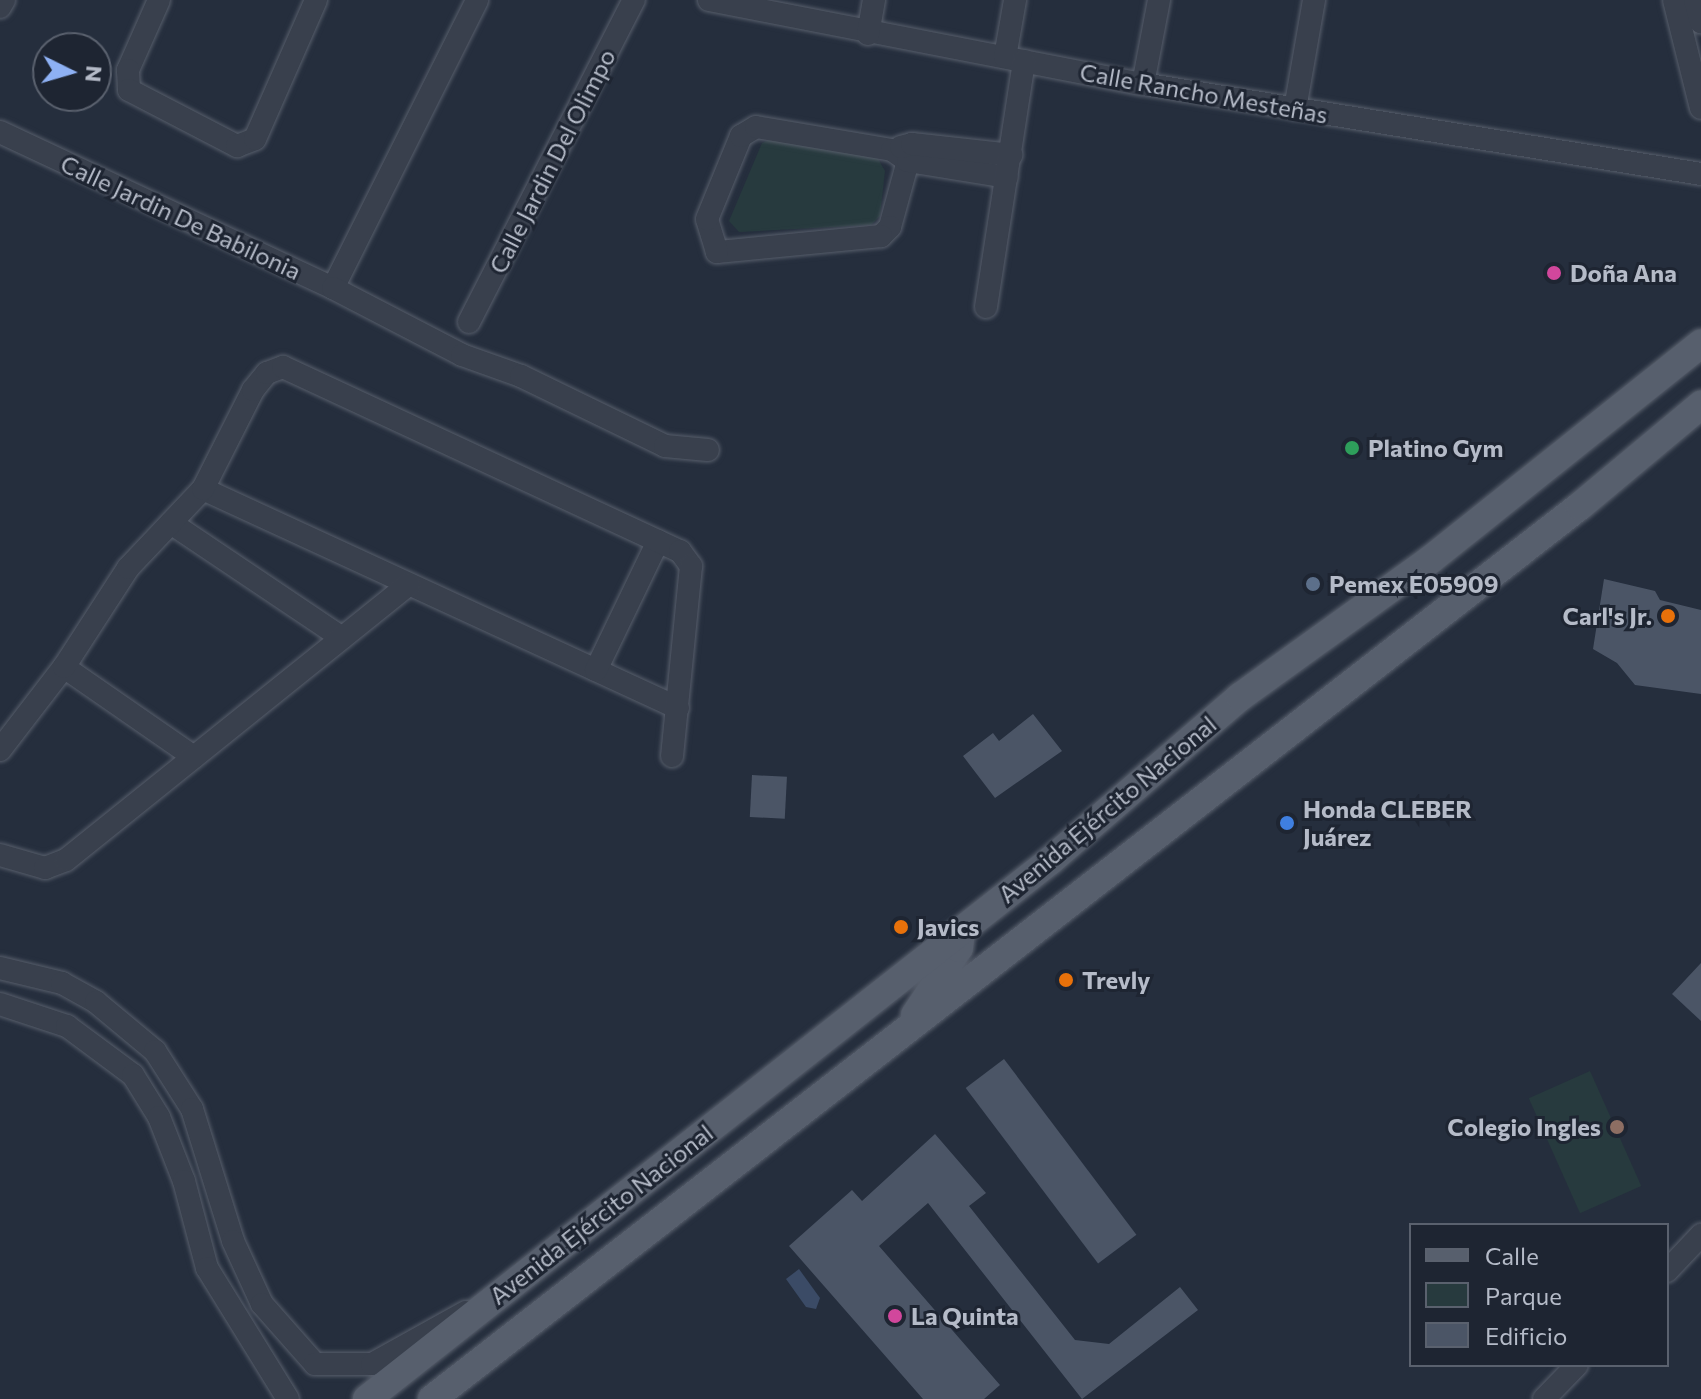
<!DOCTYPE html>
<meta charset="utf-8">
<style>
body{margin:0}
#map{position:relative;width:1701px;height:1399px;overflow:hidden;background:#252e3d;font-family:Commissioner,sans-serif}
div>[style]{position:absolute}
.green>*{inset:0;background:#273a3e;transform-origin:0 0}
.water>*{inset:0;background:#3b4b66}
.building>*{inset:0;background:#4b5566;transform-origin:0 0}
.roads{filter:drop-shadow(0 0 2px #575e6b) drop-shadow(0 0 2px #575e6b)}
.minor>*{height:22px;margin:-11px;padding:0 11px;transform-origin:11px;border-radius:11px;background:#39404d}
.major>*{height:28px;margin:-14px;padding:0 14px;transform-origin:14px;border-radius:14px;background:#575f6d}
.dots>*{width:22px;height:22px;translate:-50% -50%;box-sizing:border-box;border:4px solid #1e2532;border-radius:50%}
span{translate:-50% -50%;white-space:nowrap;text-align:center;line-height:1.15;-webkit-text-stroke:6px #1e2532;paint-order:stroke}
.street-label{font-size:24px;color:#b5bbc8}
.poi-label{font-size:24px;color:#b5bbc8;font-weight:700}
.left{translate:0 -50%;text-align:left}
.right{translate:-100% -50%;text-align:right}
.legend{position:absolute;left:1409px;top:1223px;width:260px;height:144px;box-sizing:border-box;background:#1e2532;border:2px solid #5a616e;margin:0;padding:10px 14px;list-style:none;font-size:24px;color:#b5bbc8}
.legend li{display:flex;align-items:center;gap:16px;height:40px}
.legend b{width:40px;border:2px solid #5a616e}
.north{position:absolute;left:32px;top:32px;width:80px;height:80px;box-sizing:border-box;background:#1e2532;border:2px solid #5a616e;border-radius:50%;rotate:95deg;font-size:22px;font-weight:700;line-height:32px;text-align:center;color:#b5bbc8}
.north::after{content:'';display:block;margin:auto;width:28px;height:36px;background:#8eb1f4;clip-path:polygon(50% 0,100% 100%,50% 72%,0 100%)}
</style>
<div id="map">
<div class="green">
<i style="clip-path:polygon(772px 139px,877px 157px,885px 171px,880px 216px,871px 225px,739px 232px,729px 221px,762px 143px)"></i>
<i style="left:1590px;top:1071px;width:126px;height:67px;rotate:66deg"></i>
</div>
<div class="water">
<i style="clip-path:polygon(799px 1269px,820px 1298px,816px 1309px,806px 1307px,786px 1279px)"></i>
</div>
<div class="building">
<i style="clip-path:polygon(1604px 579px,1655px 591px,1660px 600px,1701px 610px,1701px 694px,1635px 685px,1617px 663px,1593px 649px)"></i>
<i style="clip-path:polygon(1033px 714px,1062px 751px,995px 798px,963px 756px,993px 733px,999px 741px)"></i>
<i style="left:752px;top:775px;width:35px;height:42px;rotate:3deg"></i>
<i style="clip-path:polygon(1701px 963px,1701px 1021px,1672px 994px)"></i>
<i style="left:1004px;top:1059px;width:220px;height:48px;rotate:53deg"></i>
<i style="clip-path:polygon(935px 1134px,986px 1193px,969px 1206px,1075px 1340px,1109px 1344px,1180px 1287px,1198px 1310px,1082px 1399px,928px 1203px,879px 1246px,1000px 1385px,984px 1399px,923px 1399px,789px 1246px,852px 1190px,862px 1201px)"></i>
</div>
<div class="roads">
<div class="minor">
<i style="left:159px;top:0;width:77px;rotate:113.9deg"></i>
<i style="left:128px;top:70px;width:20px;rotate:87deg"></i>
<i style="left:129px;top:90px;width:122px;rotate:27.4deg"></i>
<i style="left:237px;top:146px;width:19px;rotate:-21deg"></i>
<i style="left:255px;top:139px;width:152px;rotate:-66.3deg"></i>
<i style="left:709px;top:0;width:442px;rotate:11deg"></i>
<i style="left:1143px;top:84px;width:565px;rotate:9.16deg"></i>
<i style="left:1674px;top:0;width:111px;rotate:76deg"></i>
<i style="left:1695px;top:0;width:23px;rotate:75deg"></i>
<i style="left:0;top:7px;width:8px;rotate:-60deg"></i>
<i style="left:868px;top:34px;width:35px;rotate:-80deg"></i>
<i style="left:1005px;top:57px;width:58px;rotate:-80deg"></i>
<i style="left:1143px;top:84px;width:86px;rotate:-79.2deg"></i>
<i style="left:1295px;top:109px;width:111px;rotate:-80.1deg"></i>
<i style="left:0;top:132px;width:368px;rotate:25.1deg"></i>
<i style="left:333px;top:288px;width:322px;rotate:-63.4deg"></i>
<i style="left:912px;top:144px;width:17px;rotate:103deg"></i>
<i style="left:908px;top:161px;width:68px;rotate:105.3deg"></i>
<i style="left:890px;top:227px;width:13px;rotate:135deg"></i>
<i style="left:881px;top:236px;width:165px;rotate:174.4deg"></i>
<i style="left:717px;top:252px;width:34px;rotate:-107deg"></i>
<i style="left:707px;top:219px;width:90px;rotate:-67.7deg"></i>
<i style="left:741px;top:136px;width:17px;rotate:-31deg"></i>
<i style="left:756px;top:127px;width:138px;rotate:9.6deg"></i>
<i style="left:892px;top:150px;width:19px;rotate:35deg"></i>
<i style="left:908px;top:161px;width:100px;rotate:9.2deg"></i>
<i style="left:901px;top:147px;width:11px;rotate:-15deg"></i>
<i style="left:912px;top:144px;width:100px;rotate:6.3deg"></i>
<i style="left:333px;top:288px;width:145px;rotate:27.4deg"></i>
<i style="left:462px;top:355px;width:63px;rotate:19.6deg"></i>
<i style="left:521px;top:376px;width:160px;rotate:25.9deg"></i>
<i style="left:665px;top:446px;width:43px;rotate:5.3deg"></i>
<i style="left:986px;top:307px;width:249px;rotate:-81.2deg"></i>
<i style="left:469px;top:322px;width:362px;rotate:-62.9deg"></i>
<i style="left:203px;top:489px;width:523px;rotate:24.75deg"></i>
<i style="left:171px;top:523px;width:206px;rotate:33.9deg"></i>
<i style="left:64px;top:667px;width:158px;rotate:34.7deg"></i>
<i style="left:596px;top:670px;width:143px;rotate:-64.3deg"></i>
<i style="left:0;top:750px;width:105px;rotate:-52.4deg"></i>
<i style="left:64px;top:667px;width:118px;rotate:-57.1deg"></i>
<i style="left:128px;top:568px;width:109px;rotate:-46.5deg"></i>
<i style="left:203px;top:489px;width:111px;rotate:-63.2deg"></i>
<i style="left:253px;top:390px;width:22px;rotate:-51deg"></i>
<i style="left:267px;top:373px;width:17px;rotate:-21deg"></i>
<i style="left:283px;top:367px;width:438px;rotate:24.9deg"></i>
<i style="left:680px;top:551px;width:19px;rotate:54deg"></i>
<i style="left:691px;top:566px;width:191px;rotate:95.7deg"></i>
<i style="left:0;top:855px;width:47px;rotate:16.1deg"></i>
<i style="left:45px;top:868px;width:22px;rotate:-21deg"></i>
<i style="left:66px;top:860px;width:440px;rotate:-38.8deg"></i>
<i style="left:0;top:968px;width:64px;rotate:13.6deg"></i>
<i style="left:62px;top:983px;width:39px;rotate:29deg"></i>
<i style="left:96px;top:1002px;width:77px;rotate:39.7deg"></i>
<i style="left:155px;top:1051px;width:69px;rotate:57.5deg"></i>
<i style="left:192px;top:1109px;width:138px;rotate:72.7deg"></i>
<i style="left:233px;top:1241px;width:69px;rotate:65.3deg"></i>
<i style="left:262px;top:1304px;width:80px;rotate:48.5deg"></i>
<i style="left:315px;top:1364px;width:57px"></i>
<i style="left:372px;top:1364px;width:107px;rotate:-29deg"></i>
<i style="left:0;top:1004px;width:71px;rotate:18.2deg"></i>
<i style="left:67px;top:1026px;width:82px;rotate:36.6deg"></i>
<i style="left:133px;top:1075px;width:49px;rotate:58.2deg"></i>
<i style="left:159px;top:1117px;width:69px;rotate:68.7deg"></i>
<i style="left:184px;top:1181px;width:90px;rotate:75.2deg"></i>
<i style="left:207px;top:1268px;width:154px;rotate:58.3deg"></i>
<i style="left:1667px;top:1271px;width:50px;rotate:-46.6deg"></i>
<i style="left:1544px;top:1399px;width:47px;rotate:-45.9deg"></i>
</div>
<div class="major">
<i style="left:915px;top:1015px;width:80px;rotate:-56.7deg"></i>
<i style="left:959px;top:948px;width:17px;rotate:-83deg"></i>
<i style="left:367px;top:1399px;width:871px;rotate:-38.24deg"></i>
<i style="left:1051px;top:860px;width:250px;rotate:-40.8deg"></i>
<i style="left:1240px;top:697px;width:234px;rotate:-35.8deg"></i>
<i style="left:1430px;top:560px;width:347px;rotate:-38.6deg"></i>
<i style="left:432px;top:1399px;width:1454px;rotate:-37.88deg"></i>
<i style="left:1580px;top:506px;width:158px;rotate:-39.9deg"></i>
</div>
</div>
<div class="dots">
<i style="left:1554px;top:273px;background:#d1479c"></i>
<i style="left:1352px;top:448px;background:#2e9e5b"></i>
<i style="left:1313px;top:584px;background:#5c6f8a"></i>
<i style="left:1668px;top:616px;background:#e8710a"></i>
<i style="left:1287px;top:823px;background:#3f7fe0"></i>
<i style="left:901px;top:927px;background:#e8710a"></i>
<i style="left:1066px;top:980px;background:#e8710a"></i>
<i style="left:1617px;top:1127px;background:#8d6e63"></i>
<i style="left:895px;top:1316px;background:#d1479c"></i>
</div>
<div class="street-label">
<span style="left:1204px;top:93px;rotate:10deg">Calle Rancho Mesteñas</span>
<span style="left:552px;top:161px;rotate:-63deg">Calle Jardin Del Olimpo</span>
<span style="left:181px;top:217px;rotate:25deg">Calle Jardin De Babilonia</span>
<span style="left:1107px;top:809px;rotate:-40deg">Avenida Ejército Nacional</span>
<span style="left:601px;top:1214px;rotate:-38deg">Avenida Ejército Nacional</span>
</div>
<div class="poi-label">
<span class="left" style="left:1570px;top:273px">Doña Ana</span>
<span class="left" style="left:1368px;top:448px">Platino Gym</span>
<span class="left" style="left:1329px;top:584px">Pemex E05909</span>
<span class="right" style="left:1652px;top:616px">Carl's Jr.</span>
<span class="left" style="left:1303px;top:823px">Honda CLEBER<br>Juárez</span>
<span class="left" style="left:917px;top:927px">Javics</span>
<span class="left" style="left:1082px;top:980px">Trevly</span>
<span class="right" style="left:1601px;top:1127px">Colegio Ingles</span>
<span class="left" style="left:911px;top:1316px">La Quinta</span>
</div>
<ul class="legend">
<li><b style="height:10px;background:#575f6d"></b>Calle</li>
<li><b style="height:22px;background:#273a3e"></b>Parque</li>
<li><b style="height:22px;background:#4b5566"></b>Edificio</li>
</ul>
<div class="north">N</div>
</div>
